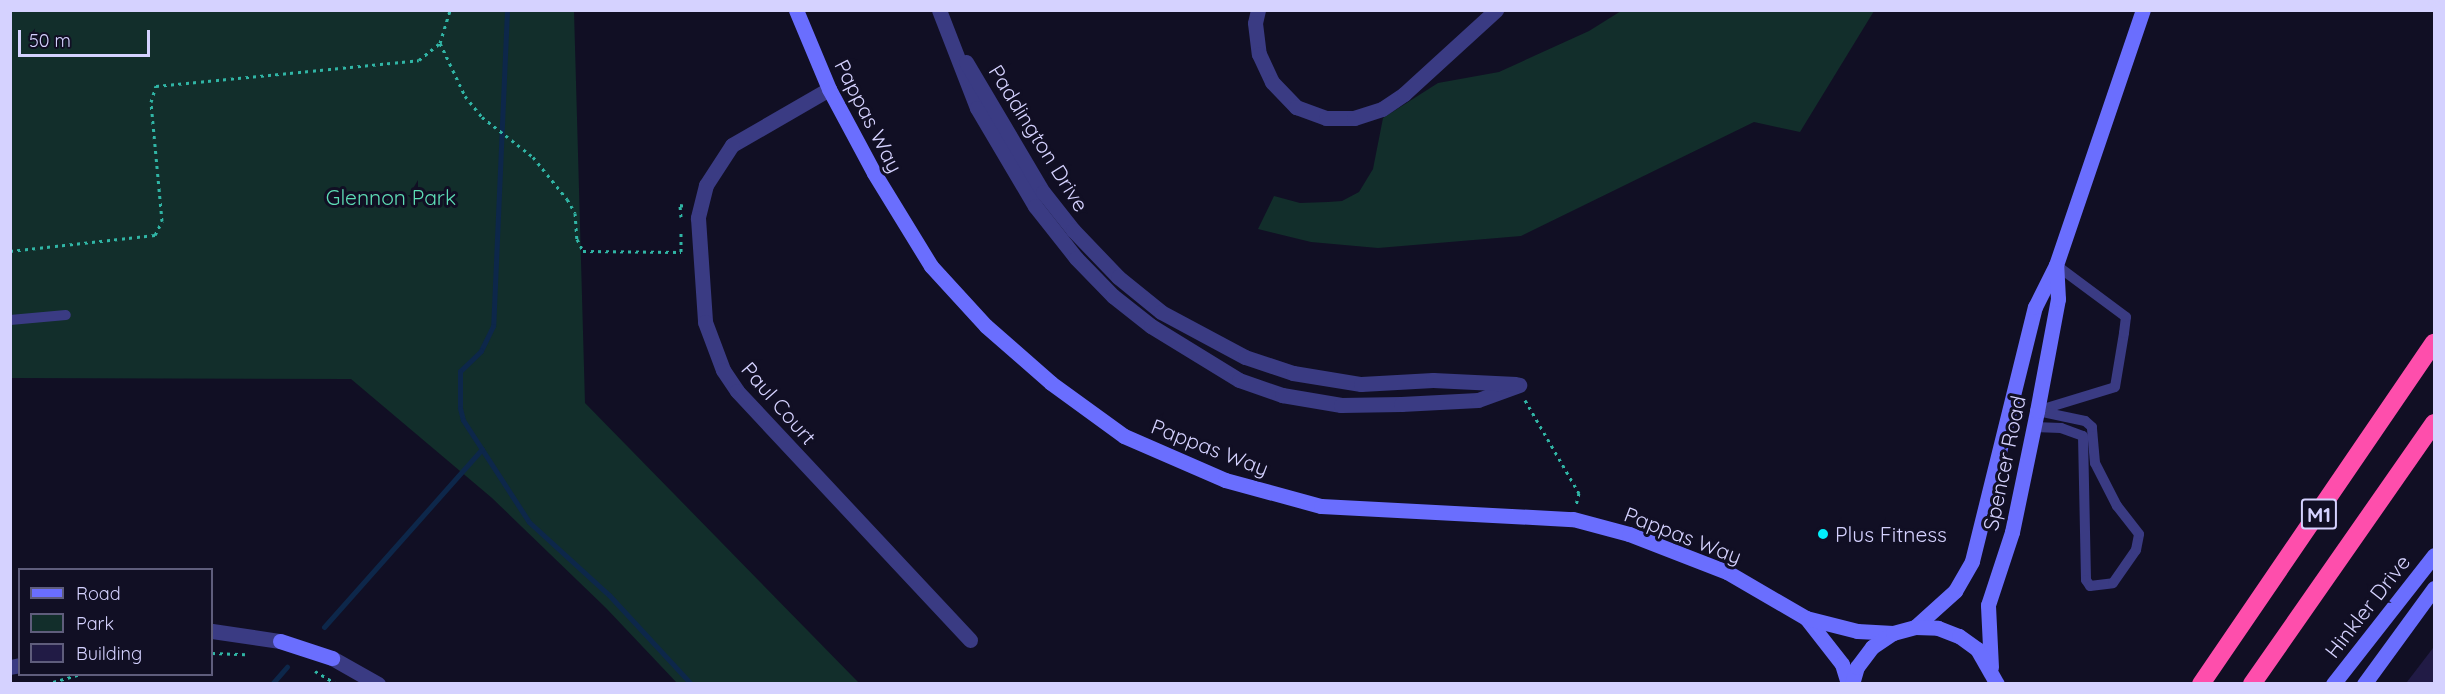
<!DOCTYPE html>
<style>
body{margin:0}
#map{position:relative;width:2445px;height:694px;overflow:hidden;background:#110f24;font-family:Quicksand,sans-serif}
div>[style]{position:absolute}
.green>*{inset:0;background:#122e2b}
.shadow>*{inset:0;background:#0007}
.stream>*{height:5px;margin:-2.5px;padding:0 2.5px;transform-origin:2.5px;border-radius:2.5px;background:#0d274a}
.building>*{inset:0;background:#211b45}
.path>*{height:3px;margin-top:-1.5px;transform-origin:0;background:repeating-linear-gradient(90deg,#30b5a5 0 3px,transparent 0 7.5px)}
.lane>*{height:10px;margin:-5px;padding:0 5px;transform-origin:5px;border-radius:5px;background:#3a3b83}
.street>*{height:15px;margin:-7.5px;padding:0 7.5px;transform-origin:7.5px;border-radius:7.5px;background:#3a3b83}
.secondary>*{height:15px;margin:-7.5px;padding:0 7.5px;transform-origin:7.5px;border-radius:7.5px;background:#6a6efe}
.highway>*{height:18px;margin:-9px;padding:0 9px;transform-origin:9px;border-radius:9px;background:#fe4eac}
.dots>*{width:16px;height:16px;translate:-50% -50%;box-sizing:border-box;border:3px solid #110f24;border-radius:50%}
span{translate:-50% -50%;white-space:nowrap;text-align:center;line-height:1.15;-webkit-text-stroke:6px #110f24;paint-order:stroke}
.shield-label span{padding:2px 4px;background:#110f24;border:2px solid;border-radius:4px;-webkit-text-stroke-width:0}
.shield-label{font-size:20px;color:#d5d2ff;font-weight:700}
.street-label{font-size:21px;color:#d5d2ff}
.park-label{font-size:21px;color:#5edfb7}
.poi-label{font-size:21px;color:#d5d2ff}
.left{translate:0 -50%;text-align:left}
.frame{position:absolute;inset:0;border:12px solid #d5d2ff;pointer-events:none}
.legend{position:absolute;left:18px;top:568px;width:195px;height:108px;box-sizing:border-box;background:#110f24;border:2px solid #5f5d7c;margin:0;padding:8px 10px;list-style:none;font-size:18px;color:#d5d2ff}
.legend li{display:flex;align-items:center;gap:12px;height:30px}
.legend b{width:30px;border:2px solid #5f5d7c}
.scale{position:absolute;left:18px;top:30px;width:132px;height:27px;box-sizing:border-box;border:3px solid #d5d2ff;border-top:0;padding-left:8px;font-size:18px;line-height:21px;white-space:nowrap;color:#d5d2ff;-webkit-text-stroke:4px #110f24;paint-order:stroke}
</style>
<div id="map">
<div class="green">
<i style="clip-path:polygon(11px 11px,574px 11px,585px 403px,859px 683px,677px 683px,606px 608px,492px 498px,351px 379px,11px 378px)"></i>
<i style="clip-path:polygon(1621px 11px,1874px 11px,1800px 132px,1754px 122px,1521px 236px,1378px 248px,1311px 242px,1258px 229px,1274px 196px,1300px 203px,1328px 202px,1342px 201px,1359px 192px,1373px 169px,1383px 118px,1438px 83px,1499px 72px,1589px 31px)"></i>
</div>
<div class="shadow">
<i style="clip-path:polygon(2433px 651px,2434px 684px,2412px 684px)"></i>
</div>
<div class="stream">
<i style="left:507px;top:10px;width:316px;rotate:92.5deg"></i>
<i style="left:493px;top:326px;width:28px;rotate:116deg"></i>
<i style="left:481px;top:351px;width:29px;rotate:136deg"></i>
<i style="left:460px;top:371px;width:37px;rotate:90deg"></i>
<i style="left:460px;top:408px;width:12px;rotate:76deg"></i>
<i style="left:463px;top:420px;width:121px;rotate:57.1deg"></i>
<i style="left:529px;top:522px;width:108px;rotate:42.4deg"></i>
<i style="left:609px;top:595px;width:121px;rotate:47.3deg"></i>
<i style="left:324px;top:627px;width:238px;rotate:-48.4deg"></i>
<i style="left:272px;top:684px;width:23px;rotate:-49deg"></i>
</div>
<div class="building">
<i style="clip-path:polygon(2433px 648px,2434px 684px,2410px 684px,2407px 682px)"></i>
</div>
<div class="path">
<i style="left:440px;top:43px;width:59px;rotate:64.7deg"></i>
<i style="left:465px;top:96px;width:27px;rotate:51deg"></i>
<i style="left:482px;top:117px;width:65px;rotate:38.1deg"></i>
<i style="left:533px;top:157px;width:54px;rotate:51deg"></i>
<i style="left:567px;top:199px;width:16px;rotate:60deg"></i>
<i style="left:575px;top:213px;width:26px;rotate:86deg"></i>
<i style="left:577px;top:239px;width:13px;rotate:63deg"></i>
<i style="left:583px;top:251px;width:98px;rotate:0.6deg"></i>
<i style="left:681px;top:252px;width:22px;rotate:-90deg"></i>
<i style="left:681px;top:217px;width:12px;rotate:-95deg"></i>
<i style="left:680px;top:205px;width:6px;rotate:9deg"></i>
<i style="left:10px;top:251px;width:146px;rotate:-6.3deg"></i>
<i style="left:155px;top:235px;width:16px;rotate:-63deg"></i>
<i style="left:162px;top:221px;width:120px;rotate:-95.3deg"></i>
<i style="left:151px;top:102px;width:17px;rotate:-73deg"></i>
<i style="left:156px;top:86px;width:264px;rotate:-5.6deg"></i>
<i style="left:419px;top:60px;width:27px;rotate:-39deg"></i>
<i style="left:440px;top:43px;width:34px;rotate:-73deg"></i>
<i style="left:1525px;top:400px;width:108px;rotate:59.9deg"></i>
<i style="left:1579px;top:493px;width:12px;rotate:104deg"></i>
<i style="left:212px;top:653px;width:33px;rotate:2deg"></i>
<i style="left:315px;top:671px;width:26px;rotate:31deg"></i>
<i style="left:46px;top:684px;width:36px;rotate:-16deg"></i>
</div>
<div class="lane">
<i style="left:10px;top:320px;width:56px;rotate:-5.1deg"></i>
<i style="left:2040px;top:410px;width:78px;rotate:-17deg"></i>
<i style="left:2115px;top:387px;width:55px;rotate:-80.5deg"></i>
<i style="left:2124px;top:333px;width:16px;rotate:-83deg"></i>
<i style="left:2126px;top:317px;width:87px;rotate:-143.4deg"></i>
<i style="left:2034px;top:427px;width:27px;rotate:2deg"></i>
<i style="left:2061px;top:428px;width:23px;rotate:20deg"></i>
<i style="left:2083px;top:436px;width:144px;rotate:88.8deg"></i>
<i style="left:2086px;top:580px;width:7px;rotate:56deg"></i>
<i style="left:2090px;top:586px;width:23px;rotate:-7deg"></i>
<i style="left:2113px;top:583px;width:40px;rotate:-55.1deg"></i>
<i style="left:2136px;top:550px;width:16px;rotate:-79deg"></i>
<i style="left:2139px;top:534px;width:36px;rotate:-128deg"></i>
<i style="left:2117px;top:506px;width:48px;rotate:-117.1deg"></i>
<i style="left:2095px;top:463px;width:36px;rotate:-95deg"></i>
<i style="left:2092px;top:427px;width:9px;rotate:-139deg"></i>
<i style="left:2085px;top:421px;width:49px;rotate:-168.2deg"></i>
</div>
<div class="street">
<i style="left:939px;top:10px;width:105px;rotate:68.8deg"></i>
<i style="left:977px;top:108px;width:114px;rotate:59.4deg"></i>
<i style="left:1035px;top:206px;width:66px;rotate:51.7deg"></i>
<i style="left:1076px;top:258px;width:53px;rotate:45.8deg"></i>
<i style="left:1113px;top:296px;width:48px;rotate:38.3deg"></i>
<i style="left:1151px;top:326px;width:103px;rotate:31.5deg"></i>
<i style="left:1239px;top:380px;width:46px;rotate:19.2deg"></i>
<i style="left:1282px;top:395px;width:60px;rotate:9.6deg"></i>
<i style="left:1341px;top:405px;width:60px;rotate:-1deg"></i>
<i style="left:1401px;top:404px;width:77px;rotate:-3deg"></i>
<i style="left:1478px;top:400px;width:44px;rotate:-20.1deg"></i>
<i style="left:1258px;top:10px;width:13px;rotate:103deg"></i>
<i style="left:1255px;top:23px;width:31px;rotate:83deg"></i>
<i style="left:1259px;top:54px;width:31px;rotate:65deg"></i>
<i style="left:1272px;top:82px;width:35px;rotate:46deg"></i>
<i style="left:1296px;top:107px;width:32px;rotate:20deg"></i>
<i style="left:1326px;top:118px;width:28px"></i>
<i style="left:1354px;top:118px;width:29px;rotate:-18deg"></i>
<i style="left:1382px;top:109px;width:27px;rotate:-34deg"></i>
<i style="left:1404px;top:94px;width:125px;rotate:-42.4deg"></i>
<i style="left:966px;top:62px;width:151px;rotate:59.4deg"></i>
<i style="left:1043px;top:192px;width:48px;rotate:51.7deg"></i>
<i style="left:1073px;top:230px;width:65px;rotate:46.2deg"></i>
<i style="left:1118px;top:277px;width:55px;rotate:39.1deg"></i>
<i style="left:1161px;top:312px;width:95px;rotate:28.2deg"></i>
<i style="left:1245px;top:357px;width:51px;rotate:18.4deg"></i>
<i style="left:1293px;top:373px;width:69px;rotate:9.2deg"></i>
<i style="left:1361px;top:384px;width:72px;rotate:-3.2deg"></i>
<i style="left:1433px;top:380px;width:83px;rotate:2.8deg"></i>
<i style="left:829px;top:89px;width:112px;rotate:150deg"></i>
<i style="left:732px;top:145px;width:48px;rotate:123deg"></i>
<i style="left:706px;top:185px;width:34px;rotate:104deg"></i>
<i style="left:698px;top:218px;width:104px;rotate:86.1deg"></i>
<i style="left:705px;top:322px;width:51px;rotate:69.4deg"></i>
<i style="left:723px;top:370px;width:25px;rotate:56deg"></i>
<i style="left:737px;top:391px;width:341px;rotate:46.9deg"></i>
<i style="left:212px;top:631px;width:69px;rotate:8.4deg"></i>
<i style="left:332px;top:658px;width:53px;rotate:29.5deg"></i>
<i style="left:10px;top:667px;width:10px;rotate:-11deg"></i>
</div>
<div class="secondary">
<i style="left:796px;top:10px;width:86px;rotate:67.3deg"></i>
<i style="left:829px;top:89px;width:95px;rotate:61.8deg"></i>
<i style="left:874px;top:173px;width:109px;rotate:58.5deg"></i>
<i style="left:931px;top:266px;width:81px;rotate:47.5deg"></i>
<i style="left:986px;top:326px;width:86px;rotate:41.2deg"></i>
<i style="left:1051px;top:383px;width:90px;rotate:36deg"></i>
<i style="left:1124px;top:436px;width:110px;rotate:23.5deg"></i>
<i style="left:1225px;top:480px;width:99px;rotate:15.2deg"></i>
<i style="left:1321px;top:506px;width:252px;rotate:3deg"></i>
<i style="left:1573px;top:519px;width:58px;rotate:15deg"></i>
<i style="left:1629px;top:534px;width:105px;rotate:21.2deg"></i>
<i style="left:1727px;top:572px;width:91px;rotate:30.2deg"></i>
<i style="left:1806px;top:618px;width:58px;rotate:52deg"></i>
<i style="left:1842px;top:664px;width:21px;rotate:73deg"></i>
<i style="left:1806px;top:618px;width:53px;rotate:14.3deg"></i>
<i style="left:1857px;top:631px;width:36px;rotate:3deg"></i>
<i style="left:1915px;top:627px;width:54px;rotate:-42deg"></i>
<i style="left:1955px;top:591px;width:34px;rotate:-60deg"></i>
<i style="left:1972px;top:561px;width:262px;rotate:-76.1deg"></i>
<i style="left:2035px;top:307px;width:47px;rotate:-63.4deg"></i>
<i style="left:2056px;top:265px;width:269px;rotate:-71.2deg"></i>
<i style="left:280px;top:641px;width:55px;rotate:18.1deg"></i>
<i style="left:1991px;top:667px;width:62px;rotate:-92.8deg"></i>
<i style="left:1988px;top:605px;width:77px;rotate:-71.8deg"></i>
<i style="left:2012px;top:532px;width:124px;rotate:-78.3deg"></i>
<i style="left:2037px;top:411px;width:114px;rotate:-79.4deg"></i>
<i style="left:2058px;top:299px;width:34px;rotate:-93deg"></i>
<i style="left:1852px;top:684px;width:18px;rotate:-74deg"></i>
<i style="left:1857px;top:667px;width:25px;rotate:-53deg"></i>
<i style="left:1872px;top:647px;width:25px;rotate:-34deg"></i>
<i style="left:1893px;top:633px;width:23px;rotate:-15deg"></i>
<i style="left:1915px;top:627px;width:23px;rotate:2deg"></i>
<i style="left:1938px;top:628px;width:22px;rotate:21deg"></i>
<i style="left:1959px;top:636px;width:22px;rotate:36deg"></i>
<i style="left:1977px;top:649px;width:40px;rotate:60.3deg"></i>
<i style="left:2333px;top:684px;width:164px;rotate:-51.9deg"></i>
<i style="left:2364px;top:684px;width:119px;rotate:-53.9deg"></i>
</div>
<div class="highway">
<i style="left:2201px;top:684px;width:413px;rotate:-55.7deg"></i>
<i style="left:2252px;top:684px;width:318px;rotate:-55.1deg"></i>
</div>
<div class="dots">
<i style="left:1823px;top:534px;background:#02f0fb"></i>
</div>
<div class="shield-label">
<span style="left:2319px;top:514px">M1</span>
</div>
<div class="street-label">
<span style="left:869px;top:116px;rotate:63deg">Pappas Way</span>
<span style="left:1039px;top:138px;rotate:58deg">Paddington Drive</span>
<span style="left:779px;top:403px;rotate:49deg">Paul Court</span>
<span style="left:1210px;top:447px;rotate:21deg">Pappas Way</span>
<span style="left:2004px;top:463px;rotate:-78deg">Spencer Road</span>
<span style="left:1683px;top:535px;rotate:21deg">Pappas Way</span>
<span style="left:2367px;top:606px;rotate:-52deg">Hinkler Drive</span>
</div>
<div class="park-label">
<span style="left:391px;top:197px">Glennon Park</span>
</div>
<div class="poi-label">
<span class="left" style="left:1835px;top:534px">Plus Fitness</span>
</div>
<div class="frame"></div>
<ul class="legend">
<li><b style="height:8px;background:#6a6efe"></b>Road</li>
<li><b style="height:16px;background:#122e2b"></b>Park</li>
<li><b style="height:16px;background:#211b45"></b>Building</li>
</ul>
<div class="scale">50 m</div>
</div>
